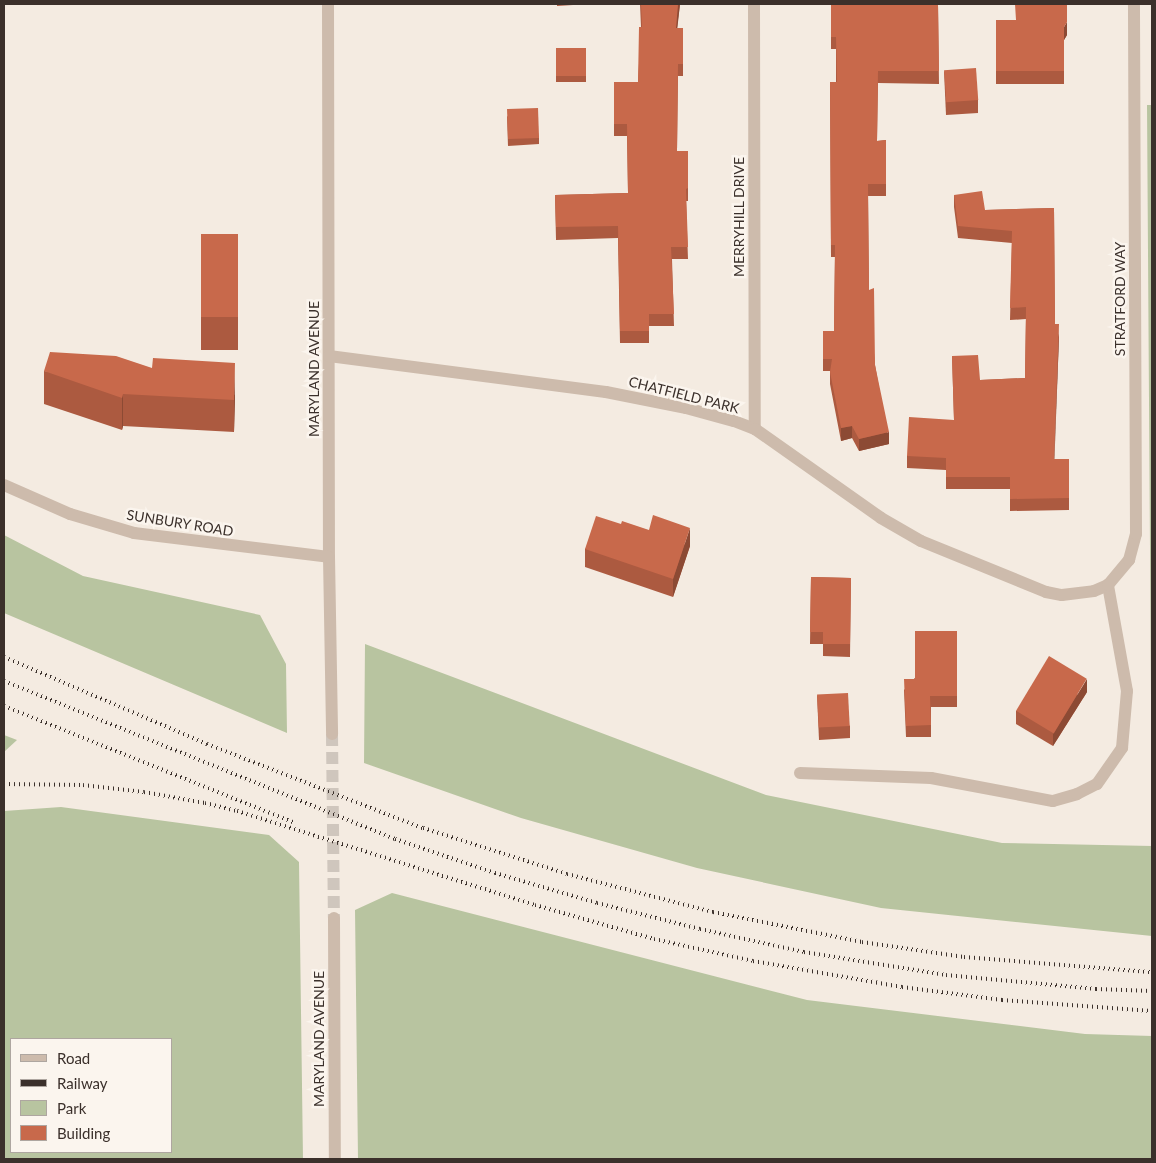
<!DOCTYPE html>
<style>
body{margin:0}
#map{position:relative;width:1156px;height:1163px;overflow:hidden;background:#f4ebe1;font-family:Lato,sans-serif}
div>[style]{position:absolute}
.green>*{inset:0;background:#b8c4a0}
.minor-tunnel>*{height:12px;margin-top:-6px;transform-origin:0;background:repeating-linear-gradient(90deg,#cfc6bd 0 12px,transparent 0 18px)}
.service>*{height:12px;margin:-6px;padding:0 6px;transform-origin:6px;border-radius:6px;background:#cdbbac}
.minor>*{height:12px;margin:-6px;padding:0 6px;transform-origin:6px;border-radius:6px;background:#cdbbac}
.rail>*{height:4px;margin-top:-2px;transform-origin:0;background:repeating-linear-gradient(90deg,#3b302b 0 1px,transparent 0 5px)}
.wall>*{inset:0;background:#ac5a40;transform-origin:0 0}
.shaded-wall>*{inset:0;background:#8c4a34}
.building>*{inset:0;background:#c8694b;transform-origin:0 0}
span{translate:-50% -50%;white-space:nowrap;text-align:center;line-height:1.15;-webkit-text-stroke:5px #fbf5ee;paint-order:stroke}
.street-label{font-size:14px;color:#3b302b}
.frame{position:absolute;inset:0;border:5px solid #3b302b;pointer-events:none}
.legend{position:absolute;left:10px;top:1038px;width:162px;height:115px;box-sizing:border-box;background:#fbf5ee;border:1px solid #aea6a0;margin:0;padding:6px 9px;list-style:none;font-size:15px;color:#3b302b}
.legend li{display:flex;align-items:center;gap:10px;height:25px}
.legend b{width:25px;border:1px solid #aea6a0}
</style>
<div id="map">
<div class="green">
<i style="clip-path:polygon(1147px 105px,1152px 105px,1152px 936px,881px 908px,697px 868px,521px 818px,364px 763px,365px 644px,766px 795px,1002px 843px,1152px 846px)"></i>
<i style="clip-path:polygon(4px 535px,83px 576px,260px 615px,286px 664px,287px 733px,4px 613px)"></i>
<i style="clip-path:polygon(4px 735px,17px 740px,4px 752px)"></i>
<i style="clip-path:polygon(evenodd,61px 807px,269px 835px,299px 862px,303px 1159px,4px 1159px,4px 811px,61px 807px,171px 1039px,171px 1152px,11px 1152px,11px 1039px,171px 1039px)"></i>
<i style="clip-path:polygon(392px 893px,807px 1000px,1085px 1034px,1152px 1036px,1152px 1159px,358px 1159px,355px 910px)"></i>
</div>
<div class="minor-tunnel">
<i style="left:332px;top:734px;width:184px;rotate:89.4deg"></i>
</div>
<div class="service">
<i style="left:800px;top:773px;width:131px;rotate:2.2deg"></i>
<i style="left:931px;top:778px;width:124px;rotate:10.7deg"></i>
<i style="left:1053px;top:801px;width:25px;rotate:-16deg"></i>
<i style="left:1077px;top:794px;width:22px;rotate:-27deg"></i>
<i style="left:1097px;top:784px;width:44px;rotate:-55.2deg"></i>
<i style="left:1122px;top:748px;width:57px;rotate:-85deg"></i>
<i style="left:1127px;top:691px;width:108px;rotate:-100.2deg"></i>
</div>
<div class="minor">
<i style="left:328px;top:4px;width:553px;rotate:89.9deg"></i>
<i style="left:329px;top:557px;width:177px;rotate:89deg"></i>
<i style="left:754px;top:4px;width:425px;rotate:89.9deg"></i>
<i style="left:329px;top:356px;width:279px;rotate:7.4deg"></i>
<i style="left:606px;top:392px;width:82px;rotate:11.3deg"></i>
<i style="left:686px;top:408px;width:50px;rotate:15.2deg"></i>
<i style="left:734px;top:421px;width:22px;rotate:21deg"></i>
<i style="left:755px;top:429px;width:154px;rotate:35.2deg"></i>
<i style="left:881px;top:518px;width:46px;rotate:29.9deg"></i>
<i style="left:921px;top:541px;width:135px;rotate:22.2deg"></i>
<i style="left:1046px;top:592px;width:16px;rotate:11deg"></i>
<i style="left:1062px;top:595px;width:32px;rotate:-7deg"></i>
<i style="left:1094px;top:591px;width:15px;rotate:-23deg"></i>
<i style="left:1108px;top:585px;width:33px;rotate:-50deg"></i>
<i style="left:1129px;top:560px;width:27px;rotate:-75deg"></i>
<i style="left:1136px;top:534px;width:530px;rotate:-90.22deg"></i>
<i style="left:4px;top:485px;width:72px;rotate:23.7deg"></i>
<i style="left:70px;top:514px;width:67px;rotate:16.5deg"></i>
<i style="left:134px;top:533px;width:196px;rotate:7deg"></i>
<i style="left:334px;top:918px;width:241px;rotate:89.8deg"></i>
</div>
<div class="rail">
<i style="left:4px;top:657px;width:221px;rotate:23.2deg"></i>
<i style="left:207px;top:744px;width:232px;rotate:21.3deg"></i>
<i style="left:423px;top:828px;width:151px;rotate:17.7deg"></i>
<i style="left:567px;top:874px;width:151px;rotate:14.6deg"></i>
<i style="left:713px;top:912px;width:152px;rotate:11.4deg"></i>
<i style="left:862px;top:942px;width:103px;rotate:8.4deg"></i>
<i style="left:964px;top:957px;width:189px;rotate:4.6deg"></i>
<i style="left:4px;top:681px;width:422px;rotate:22deg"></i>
<i style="left:395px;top:839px;width:106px;rotate:18.8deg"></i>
<i style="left:495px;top:873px;width:106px;rotate:16.4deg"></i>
<i style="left:597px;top:903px;width:106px;rotate:14.2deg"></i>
<i style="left:700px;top:929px;width:107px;rotate:12.5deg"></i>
<i style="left:804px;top:952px;width:144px;rotate:9.2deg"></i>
<i style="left:946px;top:975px;width:151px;rotate:5.3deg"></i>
<i style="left:1096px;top:989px;width:56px;rotate:2deg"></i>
<i style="left:4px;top:706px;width:314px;rotate:21.9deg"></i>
<i style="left:4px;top:784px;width:79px;rotate:0.7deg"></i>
<i style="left:83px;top:785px;width:61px;rotate:6.5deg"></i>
<i style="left:144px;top:792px;width:62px;rotate:10.2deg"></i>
<i style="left:205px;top:803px;width:33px;rotate:14deg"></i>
<i style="left:237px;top:811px;width:312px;rotate:17.5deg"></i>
<i style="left:535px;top:905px;width:124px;rotate:15.9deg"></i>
<i style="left:654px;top:939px;width:101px;rotate:12.5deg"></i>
<i style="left:753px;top:961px;width:151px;rotate:9.9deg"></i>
<i style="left:902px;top:987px;width:101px;rotate:7.4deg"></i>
<i style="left:1002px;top:1000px;width:150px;rotate:4.2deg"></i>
</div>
<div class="wall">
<i style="clip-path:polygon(557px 4px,589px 4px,557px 6px)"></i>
<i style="clip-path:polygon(640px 4px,680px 4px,677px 28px,683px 28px,683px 76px,678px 76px,677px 151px,688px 151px,688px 201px,686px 201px,688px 259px,672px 259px,674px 326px,649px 326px,649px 343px,620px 343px,618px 238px,556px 240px,555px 195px,628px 193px,627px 136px,614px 136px,614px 82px,638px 82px,641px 27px)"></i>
<i style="clip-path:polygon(831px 4px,938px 4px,939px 84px,878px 83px,877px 141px,886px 140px,886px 196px,868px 196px,869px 290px,875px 365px,889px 444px,859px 451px,852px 438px,841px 441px,830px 384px,830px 371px,823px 371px,823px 331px,834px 331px,835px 257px,831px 257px,830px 82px,836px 82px,836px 49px,831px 49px)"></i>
<i style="clip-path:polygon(996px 20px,1067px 35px,1064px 40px,1064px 84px,996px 84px)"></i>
<i style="left:556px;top:48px;width:30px;height:34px"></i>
<i style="clip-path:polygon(944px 71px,978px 100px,978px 113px,946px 115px)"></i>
<i style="clip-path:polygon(507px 116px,539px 138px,539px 144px,508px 146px)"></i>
<i style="clip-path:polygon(954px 195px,985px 210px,1054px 208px,1055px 324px,1059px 337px,1054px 459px,1069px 459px,1069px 510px,1010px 511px,1010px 489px,946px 489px,946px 470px,907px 468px,907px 456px,954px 420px,952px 356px,980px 380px,1025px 378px,1026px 319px,1010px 320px,1012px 243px,958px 238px,954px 207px)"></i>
<i style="left:201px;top:234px;width:37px;height:116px"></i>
<i style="clip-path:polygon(44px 371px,235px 395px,234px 432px,123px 426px,122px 430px,44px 404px)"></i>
<i style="clip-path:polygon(621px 524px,690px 546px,673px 597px,585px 567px,585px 549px)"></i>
<i style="clip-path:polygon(811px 577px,851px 578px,850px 657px,823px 656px,823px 644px,810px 644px)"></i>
<i style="clip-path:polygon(957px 631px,957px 707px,931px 707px,931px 737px,906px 737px,904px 690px)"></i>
<i style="clip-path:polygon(1087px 692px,1053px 746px,1016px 724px,1016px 711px)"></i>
<i style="clip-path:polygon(817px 695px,850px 726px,850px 738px,819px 740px)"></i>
</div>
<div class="shaded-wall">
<i style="clip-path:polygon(678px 4px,680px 4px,676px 40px,676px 28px)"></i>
<i style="clip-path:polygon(1067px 22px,1067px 35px,1064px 40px,1064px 27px)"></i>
<i style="clip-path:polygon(1059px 324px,1059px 337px,1054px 471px,1054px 459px)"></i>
<i style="clip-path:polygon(235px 363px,235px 395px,234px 432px,234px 400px)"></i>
<i style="clip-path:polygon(123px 394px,123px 426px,122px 430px,122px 398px)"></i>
<i style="clip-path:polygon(852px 426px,852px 438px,841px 441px,841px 428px)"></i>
<i style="clip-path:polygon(889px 432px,889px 444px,859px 451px,859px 439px)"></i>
<i style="clip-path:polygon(690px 528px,690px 546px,673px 597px,673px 579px)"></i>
<i style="clip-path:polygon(1087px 679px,1087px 692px,1053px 746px,1053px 734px)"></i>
</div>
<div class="building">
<i style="clip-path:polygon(641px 4px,678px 4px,676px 28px,683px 28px,683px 64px,678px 64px,677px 151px,688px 151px,688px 188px,686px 189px,688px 247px,671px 247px,674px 314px,649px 314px,649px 331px,620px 331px,618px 226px,556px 227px,555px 195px,628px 193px,627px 124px,614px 124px,614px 82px,638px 82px,639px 27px,642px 27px)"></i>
<i style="clip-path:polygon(831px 4px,938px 4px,939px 71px,878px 71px,877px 141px,886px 140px,886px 184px,868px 184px,869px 290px,874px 288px,875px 365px,889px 432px,859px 439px,852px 426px,841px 428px,830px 372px,832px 359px,823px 359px,823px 331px,834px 331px,835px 245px,831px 245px,830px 82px,837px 82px,836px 37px,831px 37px)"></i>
<i style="clip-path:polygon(1015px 4px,1067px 4px,1067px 22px,1064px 27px,1064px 71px,996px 71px,996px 20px,1016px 20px)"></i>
<i style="left:556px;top:48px;width:30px;height:28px"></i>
<i style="left:976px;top:68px;width:32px;height:32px;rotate:86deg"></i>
<i style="left:538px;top:108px;width:30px;height:31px;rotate:88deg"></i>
<i style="clip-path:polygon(982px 191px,985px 210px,1054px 208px,1055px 324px,1059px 324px,1054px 459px,1069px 459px,1069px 498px,1010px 499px,1010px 477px,946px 477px,946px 458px,907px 456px,909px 417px,954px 420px,952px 356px,978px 355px,980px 380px,1025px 378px,1026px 307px,1010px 308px,1012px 231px,958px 226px,954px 195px)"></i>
<i style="left:201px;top:234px;width:37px;height:83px"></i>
<i style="clip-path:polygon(50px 352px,116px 356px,152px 368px,153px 358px,235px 363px,234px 400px,123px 394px,122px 398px,44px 371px)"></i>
<i style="clip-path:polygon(653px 515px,690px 528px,673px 579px,585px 549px,596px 516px,621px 524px,622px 521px,649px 530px)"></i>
<i style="clip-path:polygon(811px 577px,851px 578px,850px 644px,823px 644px,823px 632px,810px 632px)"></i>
<i style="clip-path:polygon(915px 631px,957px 631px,957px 696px,930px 696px,931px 725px,906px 726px,904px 679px,915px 679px)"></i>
<i style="left:1049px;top:656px;width:44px;height:64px;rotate:31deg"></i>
<i style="left:848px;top:693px;width:33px;height:31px;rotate:87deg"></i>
</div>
<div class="street-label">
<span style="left:739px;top:217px;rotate:-90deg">MERRYHILL DRIVE</span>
<span style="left:1120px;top:299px;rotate:-90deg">STRATFORD WAY</span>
<span style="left:314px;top:369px;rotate:-90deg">MARYLAND AVENUE</span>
<span style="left:684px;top:395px;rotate:14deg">CHATFIELD PARK</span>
<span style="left:180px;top:523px;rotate:9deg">SUNBURY ROAD</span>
<span style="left:319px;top:1039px;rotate:-90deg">MARYLAND AVENUE</span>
</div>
<div class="frame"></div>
<ul class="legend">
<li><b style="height:6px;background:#cdbbac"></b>Road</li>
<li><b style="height:6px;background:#3b302b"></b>Railway</li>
<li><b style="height:14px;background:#b8c4a0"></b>Park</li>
<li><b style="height:14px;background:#c8694b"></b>Building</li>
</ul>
</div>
